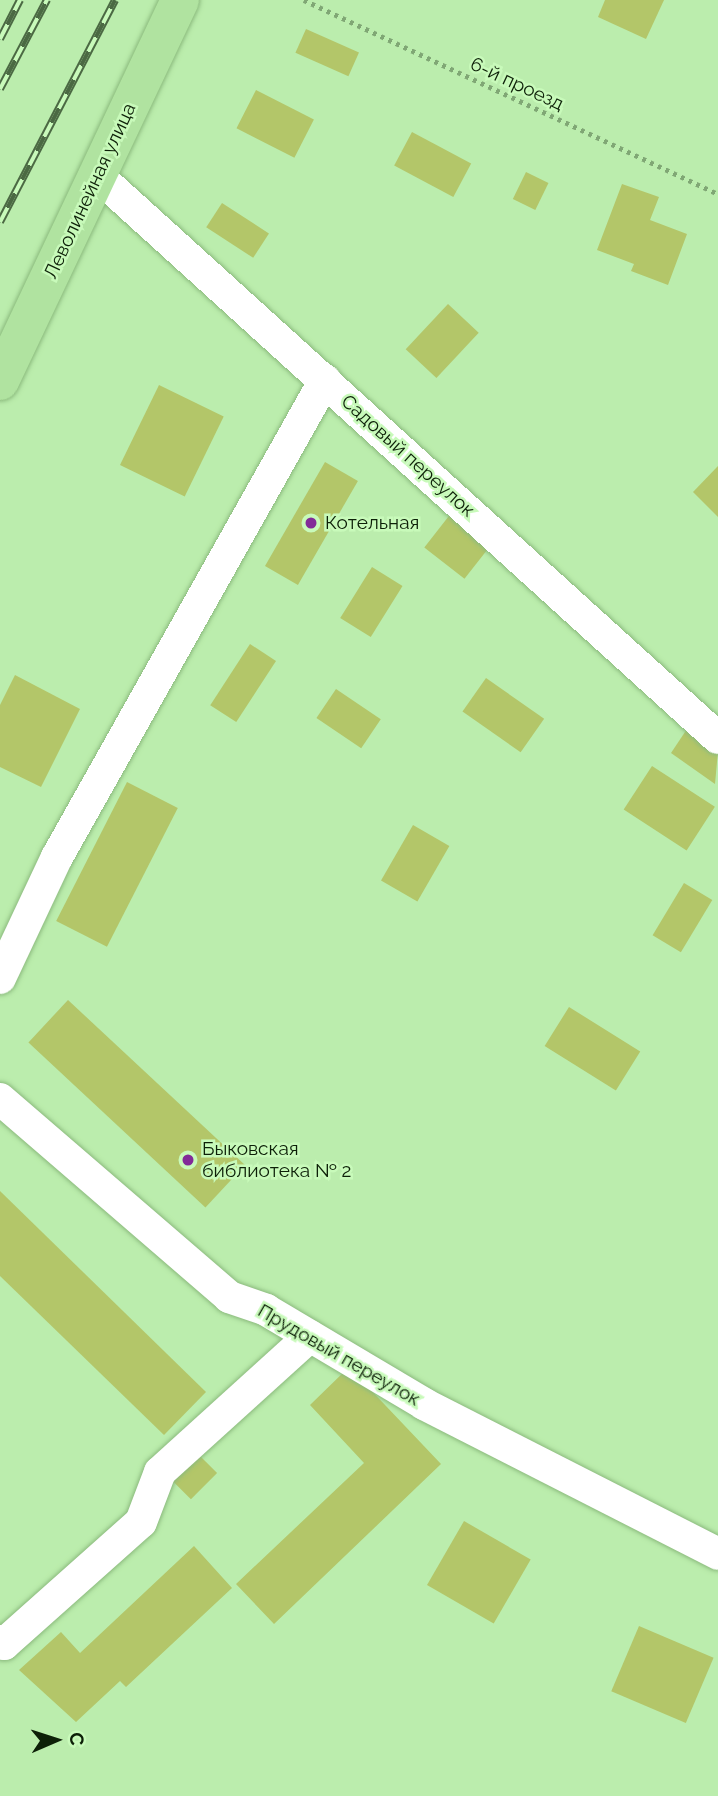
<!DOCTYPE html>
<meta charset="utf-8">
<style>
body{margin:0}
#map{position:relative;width:718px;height:1796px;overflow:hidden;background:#bbedad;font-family:Raleway,sans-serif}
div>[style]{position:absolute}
.building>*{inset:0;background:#b3c669;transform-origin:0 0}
.path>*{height:4.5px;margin-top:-2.25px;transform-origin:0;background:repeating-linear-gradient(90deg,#80a775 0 3.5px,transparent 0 8.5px)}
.roads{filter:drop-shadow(0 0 2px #8bba7d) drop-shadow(0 0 2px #8bba7d)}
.minor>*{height:32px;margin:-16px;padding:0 16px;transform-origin:16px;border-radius:16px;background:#fff}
.major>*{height:38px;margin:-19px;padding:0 19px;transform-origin:19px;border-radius:19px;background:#b0e3a0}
.rail>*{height:8px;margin-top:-4px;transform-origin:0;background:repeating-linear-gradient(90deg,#c8faba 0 16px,#4b6943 0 32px);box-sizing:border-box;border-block:2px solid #4b6943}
.dots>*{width:19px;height:19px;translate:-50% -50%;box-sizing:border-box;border:4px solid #c8faba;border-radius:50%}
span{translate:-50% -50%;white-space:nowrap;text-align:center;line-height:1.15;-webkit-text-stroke:5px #c8faba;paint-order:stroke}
.street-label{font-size:19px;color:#0d2008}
.poi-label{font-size:19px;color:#0d2008}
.left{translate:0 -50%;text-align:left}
.north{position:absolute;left:21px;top:1705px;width:70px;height:70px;-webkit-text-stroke:5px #c8faba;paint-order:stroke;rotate:87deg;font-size:19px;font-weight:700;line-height:28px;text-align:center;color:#0d2008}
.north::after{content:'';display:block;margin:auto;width:24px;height:32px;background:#0d2008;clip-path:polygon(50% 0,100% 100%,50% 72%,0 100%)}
</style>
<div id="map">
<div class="building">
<i style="clip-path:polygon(605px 0,664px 0,646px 39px,598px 17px)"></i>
<i style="left:306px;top:29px;width:58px;height:26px;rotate:24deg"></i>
<i style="left:256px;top:90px;width:65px;height:43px;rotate:27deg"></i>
<i style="left:412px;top:132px;width:67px;height:38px;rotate:28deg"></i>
<i style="left:526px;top:172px;width:25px;height:30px;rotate:26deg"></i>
<i style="clip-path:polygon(622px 184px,659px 197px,650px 220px,687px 234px,668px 285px,631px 271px,634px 264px,597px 250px)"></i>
<i style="left:222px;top:203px;width:56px;height:29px;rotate:33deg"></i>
<i style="left:448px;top:304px;width:42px;height:62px;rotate:43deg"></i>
<i style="left:159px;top:385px;width:72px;height:89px;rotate:26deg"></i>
<i style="left:325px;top:462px;width:38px;height:120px;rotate:30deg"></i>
<i style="clip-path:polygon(718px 466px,718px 517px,693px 492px)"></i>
<i style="left:452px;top:512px;width:51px;height:45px;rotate:38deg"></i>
<i style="left:372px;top:567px;width:36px;height:60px;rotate:32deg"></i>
<i style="left:250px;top:644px;width:31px;height:73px;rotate:33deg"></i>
<i style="clip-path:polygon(15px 675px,80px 709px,41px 787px,0 767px,0 705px)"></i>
<i style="left:486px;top:678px;width:71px;height:41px;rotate:35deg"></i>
<i style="left:336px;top:689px;width:54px;height:35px;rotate:34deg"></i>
<i style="clip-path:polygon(687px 729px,718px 751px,715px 784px,671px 753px)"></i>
<i style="left:652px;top:766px;width:75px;height:52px;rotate:33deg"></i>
<i style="left:127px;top:782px;width:57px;height:156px;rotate:27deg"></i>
<i style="left:413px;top:825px;width:42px;height:64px;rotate:30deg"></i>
<i style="left:684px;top:883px;width:33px;height:61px;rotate:31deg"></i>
<i style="left:68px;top:1000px;width:242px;height:58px;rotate:43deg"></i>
<i style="left:569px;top:1007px;width:84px;height:46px;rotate:32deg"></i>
<i style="clip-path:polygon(0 1191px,206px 1392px,164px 1435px,0 1276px)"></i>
<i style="clip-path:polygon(349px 1367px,441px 1464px,274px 1624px,236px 1584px,364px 1463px,310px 1405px)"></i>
<i style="left:198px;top:1454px;width:27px;height:37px;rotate:45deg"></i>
<i style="left:464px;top:1521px;width:77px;height:74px;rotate:30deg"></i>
<i style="clip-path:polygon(194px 1546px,232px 1588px,126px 1687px,120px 1681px,76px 1722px,19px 1670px,61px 1632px,80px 1653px)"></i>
<i style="left:639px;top:1626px;width:81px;height:71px;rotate:23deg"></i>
</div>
<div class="path">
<i style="left:304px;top:0;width:457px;rotate:25.1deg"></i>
</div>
<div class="roads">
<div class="minor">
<i style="left:97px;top:175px;width:838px;rotate:42.2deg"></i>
<i style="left:0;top:978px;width:134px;rotate:-64.8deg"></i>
<i style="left:57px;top:857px;width:547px;rotate:-60.67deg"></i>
<i style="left:0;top:1099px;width:303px;rotate:40.8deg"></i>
<i style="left:229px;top:1297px;width:39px;rotate:19deg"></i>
<i style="left:266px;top:1310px;width:184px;rotate:30.7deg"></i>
<i style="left:424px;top:1404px;width:330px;rotate:27deg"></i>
<i style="left:0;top:1641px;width:5px;rotate:37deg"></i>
<i style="left:4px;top:1644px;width:183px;rotate:-41.7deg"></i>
<i style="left:141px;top:1522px;width:53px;rotate:-69.2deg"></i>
<i style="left:160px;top:1472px;width:202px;rotate:-42.2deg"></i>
</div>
<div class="major">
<i style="left:0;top:381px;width:421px;rotate:-64.7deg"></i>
</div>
</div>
<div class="rail">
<i style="left:0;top:39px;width:44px;rotate:-62.9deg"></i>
<i style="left:0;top:89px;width:101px;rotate:-62.2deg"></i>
<i style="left:0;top:222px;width:250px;rotate:-62.6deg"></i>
</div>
<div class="dots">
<i style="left:311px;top:523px;background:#822b98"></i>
<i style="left:188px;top:1160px;background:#822b98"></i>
</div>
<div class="street-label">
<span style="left:517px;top:84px;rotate:25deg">6-й проезд</span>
<span style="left:90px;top:191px;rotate:-65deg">Леволинейная улица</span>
<span style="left:408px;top:456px;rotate:42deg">Садовый переулок</span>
<span style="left:339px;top:1355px;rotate:30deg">Прудовый переулок</span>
</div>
<div class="poi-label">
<span class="left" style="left:325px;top:523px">Котельная</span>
<span class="left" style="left:202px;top:1160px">Быковская<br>библиотека № 2</span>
</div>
<div class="north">С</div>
</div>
